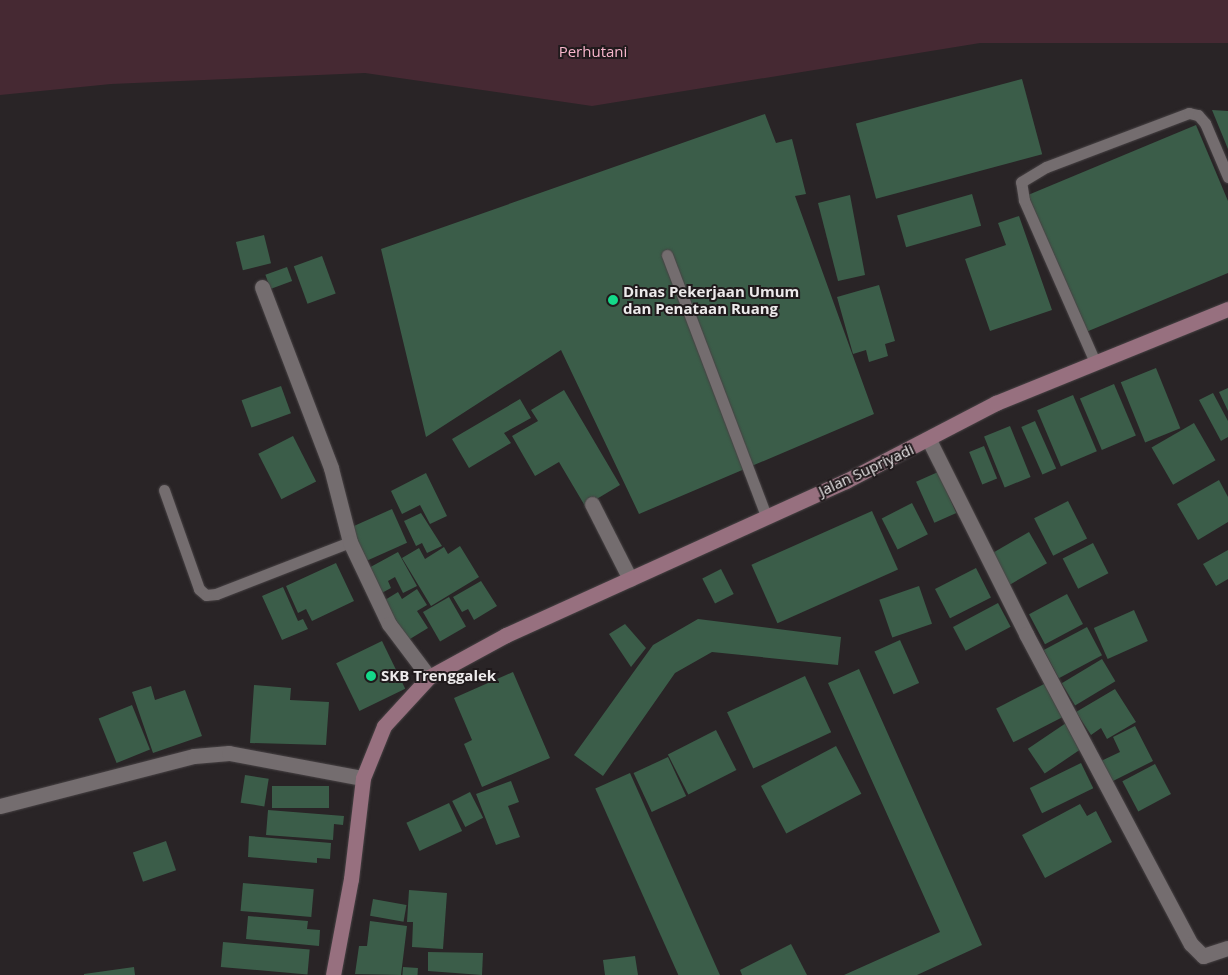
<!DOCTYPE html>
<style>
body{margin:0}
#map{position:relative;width:1228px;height:975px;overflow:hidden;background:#292426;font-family:"Open Sans",sans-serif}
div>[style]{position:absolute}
.green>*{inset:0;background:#462933}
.building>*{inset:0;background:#3b5d49;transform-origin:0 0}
.roads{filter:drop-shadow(0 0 1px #474244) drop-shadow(0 0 1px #474244)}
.service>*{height:11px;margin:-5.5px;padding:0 5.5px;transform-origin:5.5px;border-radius:5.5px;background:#746d6f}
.minor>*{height:15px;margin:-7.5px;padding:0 7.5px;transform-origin:7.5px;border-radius:7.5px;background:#746d6f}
.secondary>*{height:15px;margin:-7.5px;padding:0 7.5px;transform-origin:7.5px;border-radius:7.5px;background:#97707f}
.dots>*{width:14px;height:14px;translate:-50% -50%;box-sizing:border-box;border:2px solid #201a1c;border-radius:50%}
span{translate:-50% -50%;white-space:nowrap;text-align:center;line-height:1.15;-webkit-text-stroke:4px #201a1c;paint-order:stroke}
.park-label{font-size:15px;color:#f8b6cc}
.poi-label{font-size:15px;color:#edeaeb;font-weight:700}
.left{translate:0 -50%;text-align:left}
.street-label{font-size:15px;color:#edeaeb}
</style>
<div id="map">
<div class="green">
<i style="clip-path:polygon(0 0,1228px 0,1228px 43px,980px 43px,592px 106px,365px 73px,111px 84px,0 95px)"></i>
</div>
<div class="building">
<i style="left:1022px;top:79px;width:78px;height:172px;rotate:75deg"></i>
<i style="clip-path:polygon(1212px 110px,1228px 111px,1228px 149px)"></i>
<i style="clip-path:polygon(765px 114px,776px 143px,792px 139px,806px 194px,795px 196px,874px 414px,639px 514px,561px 350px,426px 437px,381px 249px)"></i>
<i style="clip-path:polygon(1196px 125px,1228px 201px,1228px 273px,1086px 332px,1028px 195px)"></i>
<i style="left:972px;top:194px;width:33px;height:78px;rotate:74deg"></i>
<i style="clip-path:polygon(850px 195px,865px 275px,838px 281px,818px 203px)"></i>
<i style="clip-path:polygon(1019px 216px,1052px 310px,990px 331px,965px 259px,1006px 245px,998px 223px)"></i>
<i style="left:264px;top:235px;width:29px;height:29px;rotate:76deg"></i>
<i style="left:322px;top:256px;width:40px;height:30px;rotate:70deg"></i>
<i style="left:287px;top:267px;width:15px;height:23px;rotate:70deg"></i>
<i style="clip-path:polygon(879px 285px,895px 341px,885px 344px,888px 356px,869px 362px,866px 350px,853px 354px,837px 297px)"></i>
<i style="left:1156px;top:368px;width:65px;height:38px;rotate:68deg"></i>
<i style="left:1114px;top:384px;width:56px;height:37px;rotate:67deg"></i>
<i style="left:281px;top:386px;width:29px;height:42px;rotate:70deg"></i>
<i style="clip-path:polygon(1228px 388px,1228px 411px,1219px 392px)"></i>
<i style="clip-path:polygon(564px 390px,620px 485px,585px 506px,559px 462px,535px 476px,512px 436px,538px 421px,531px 410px)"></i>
<i style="clip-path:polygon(1213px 393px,1228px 421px,1228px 437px,1221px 441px,1199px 400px)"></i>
<i style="left:1073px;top:395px;width:61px;height:39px;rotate:67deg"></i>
<i style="clip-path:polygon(520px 399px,531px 418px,504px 433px,511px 443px,469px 468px,452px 439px)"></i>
<i style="left:1035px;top:421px;width:52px;height:15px;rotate:66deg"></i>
<i style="left:1194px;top:423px;width:43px;height:49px;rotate:60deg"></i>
<i style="left:1010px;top:426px;width:55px;height:28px;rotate:68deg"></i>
<i style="left:293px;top:436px;width:51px;height:39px;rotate:63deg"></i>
<i style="left:984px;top:446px;width:35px;height:16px;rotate:68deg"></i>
<i style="left:938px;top:472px;width:45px;height:24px;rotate:66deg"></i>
<i style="clip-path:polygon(426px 473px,447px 516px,430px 524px,420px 505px,402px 514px,391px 491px)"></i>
<i style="clip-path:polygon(1219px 480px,1228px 497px,1228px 522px,1198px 540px,1177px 504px)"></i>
<i style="left:1068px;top:501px;width:42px;height:38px;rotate:63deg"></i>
<i style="left:912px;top:503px;width:35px;height:34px;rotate:63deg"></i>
<i style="left:392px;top:509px;width:37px;height:49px;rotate:66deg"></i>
<i style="left:872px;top:511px;width:64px;height:132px;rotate:66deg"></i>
<i style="clip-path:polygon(421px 513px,442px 546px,427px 553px,422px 543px,416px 546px,404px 521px)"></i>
<i style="left:1029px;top:532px;width:36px;height:46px;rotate:60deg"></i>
<i style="left:1093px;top:543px;width:34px;height:34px;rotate:63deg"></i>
<i style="clip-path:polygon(460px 546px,479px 577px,431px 606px,402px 558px,419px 548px,425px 559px,444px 547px,448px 554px)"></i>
<i style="clip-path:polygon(1228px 550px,1228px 579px,1216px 586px,1203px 564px)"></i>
<i style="clip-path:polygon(398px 552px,417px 586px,403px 593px,395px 577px,388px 581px,391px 588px,378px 595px,365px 570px)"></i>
<i style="clip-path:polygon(336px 563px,354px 601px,312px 621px,306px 609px,298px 613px,286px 586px)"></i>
<i style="left:976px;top:568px;width:33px;height:46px;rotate:63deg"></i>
<i style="left:721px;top:569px;width:28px;height:21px;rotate:63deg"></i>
<i style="clip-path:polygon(481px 581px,497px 606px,474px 620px,468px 609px,462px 612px,453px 597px)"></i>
<i style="left:919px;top:586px;width:40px;height:42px;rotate:71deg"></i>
<i style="clip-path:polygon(283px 587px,298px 621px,303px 619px,308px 629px,282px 640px,262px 596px)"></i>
<i style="clip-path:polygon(417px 589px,427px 605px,417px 611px,428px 628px,405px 642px,380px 603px,398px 592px,402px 599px)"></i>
<i style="left:1067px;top:594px;width:34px;height:43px;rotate:62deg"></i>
<i style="left:449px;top:597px;width:34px;height:30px;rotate:60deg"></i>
<i style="left:998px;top:603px;width:27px;height:51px;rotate:62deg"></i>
<i style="left:1134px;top:610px;width:34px;height:44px;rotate:66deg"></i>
<i style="clip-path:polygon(698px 619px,841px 637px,838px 665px,712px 652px,675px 673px,603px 776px,574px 755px,653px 645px)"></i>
<i style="clip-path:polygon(625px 624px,646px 648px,631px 667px,609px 634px)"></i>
<i style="left:1087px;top:627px;width:32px;height:49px;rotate:62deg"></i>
<i style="left:900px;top:640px;width:47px;height:28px;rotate:66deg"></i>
<i style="left:382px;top:641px;width:53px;height:51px;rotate:64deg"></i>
<i style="left:1102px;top:659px;width:26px;height:47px;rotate:59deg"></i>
<i style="clip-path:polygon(859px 669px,982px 945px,917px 975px,844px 975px,940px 932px,828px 683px)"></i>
<i style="clip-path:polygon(513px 672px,550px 758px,482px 787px,464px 744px,472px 740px,454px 698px)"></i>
<i style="left:805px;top:676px;width:62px;height:86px;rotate:65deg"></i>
<i style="left:1046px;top:683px;width:38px;height:56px;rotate:63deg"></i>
<i style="clip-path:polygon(254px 685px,291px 688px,290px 700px,329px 702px,326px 745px,250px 743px)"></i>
<i style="clip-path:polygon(151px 686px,155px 700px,185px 690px,202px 736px,153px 753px,132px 692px)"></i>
<i style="clip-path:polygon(1115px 689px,1136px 722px,1107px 739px,1101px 728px,1091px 735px,1076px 712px)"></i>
<i style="left:132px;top:705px;width:48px;height:36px;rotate:68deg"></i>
<i style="left:1066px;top:723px;width:30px;height:46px;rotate:56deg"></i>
<i style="clip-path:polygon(1135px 726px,1153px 761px,1111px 782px,1101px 761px,1120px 752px,1113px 737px)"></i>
<i style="left:716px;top:730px;width:45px;height:54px;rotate:63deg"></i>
<i style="left:836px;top:746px;width:54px;height:85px;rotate:62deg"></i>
<i style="left:668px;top:757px;width:43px;height:38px;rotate:65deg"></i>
<i style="left:1081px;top:763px;width:28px;height:57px;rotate:64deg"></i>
<i style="left:1155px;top:764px;width:34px;height:37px;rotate:62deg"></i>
<i style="left:630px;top:773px;width:222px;height:38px;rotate:66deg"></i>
<i style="left:245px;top:775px;width:24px;height:28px;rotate:9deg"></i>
<i style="clip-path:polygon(511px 781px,519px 802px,508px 806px,520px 837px,496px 845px,476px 794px)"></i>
<i style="left:272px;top:786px;width:57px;height:22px"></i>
<i style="left:470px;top:792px;width:29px;height:20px;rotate:63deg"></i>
<i style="left:449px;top:803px;width:31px;height:47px;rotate:65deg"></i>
<i style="clip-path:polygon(1080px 804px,1087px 816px,1096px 811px,1112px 842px,1045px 878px,1022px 835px)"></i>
<i style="clip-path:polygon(268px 810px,344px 816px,343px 825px,334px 824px,333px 840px,266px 835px)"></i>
<i style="clip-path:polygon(249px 836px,331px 843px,330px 859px,317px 858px,317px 863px,248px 857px)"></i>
<i style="left:166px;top:841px;width:31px;height:35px;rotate:71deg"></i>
<i style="left:243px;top:883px;width:71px;height:28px;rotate:5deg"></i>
<i style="clip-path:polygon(409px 890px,447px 893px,443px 949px,412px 947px,413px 922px,407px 922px)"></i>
<i style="left:373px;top:899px;width:34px;height:17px;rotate:10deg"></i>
<i style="clip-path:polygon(248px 916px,308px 921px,307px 929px,320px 930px,319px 946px,246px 939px)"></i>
<i style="clip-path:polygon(370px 921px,407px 926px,401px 975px,355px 974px,359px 946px,367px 946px)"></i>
<i style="left:223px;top:942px;width:87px;height:25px;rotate:5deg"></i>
<i style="clip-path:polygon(791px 944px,807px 975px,742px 975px,740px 970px)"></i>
<i style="clip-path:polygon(428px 952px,483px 953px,482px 975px,428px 971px)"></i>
<i style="clip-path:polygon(635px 956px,638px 975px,605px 975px,603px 960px)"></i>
<i style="clip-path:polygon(134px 967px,135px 975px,84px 975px,84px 974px)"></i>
<i style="left:403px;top:967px;width:15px;height:8px;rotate:4deg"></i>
</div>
<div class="roads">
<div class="service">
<i style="left:667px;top:255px;width:279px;rotate:69.2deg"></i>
<i style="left:1095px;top:362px;width:177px;rotate:-113.7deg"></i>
<i style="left:1024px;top:200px;width:18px;rotate:-99deg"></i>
<i style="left:1021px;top:182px;width:29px;rotate:-31deg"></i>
<i style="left:1046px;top:167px;width:153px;rotate:-20.7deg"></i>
<i style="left:1189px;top:113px;width:9px;rotate:13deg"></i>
<i style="left:1198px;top:115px;width:11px;rotate:49deg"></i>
<i style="left:1205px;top:123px;width:59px;rotate:66.9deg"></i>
<i style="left:164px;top:490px;width:105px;rotate:70.5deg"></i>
<i style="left:199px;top:589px;width:9px;rotate:41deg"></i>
<i style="left:206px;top:595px;width:10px;rotate:-6deg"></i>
<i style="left:216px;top:594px;width:144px;rotate:-21.2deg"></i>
</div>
<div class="minor">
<i style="left:262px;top:287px;width:194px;rotate:69.1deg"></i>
<i style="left:331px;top:468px;width:76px;rotate:75.6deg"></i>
<i style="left:350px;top:542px;width:91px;rotate:64.6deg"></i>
<i style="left:389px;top:624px;width:66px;rotate:53deg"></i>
<i style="left:929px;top:440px;width:217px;rotate:63.4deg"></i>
<i style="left:1026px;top:634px;width:351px;rotate:62deg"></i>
<i style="left:1191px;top:944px;width:17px;rotate:45deg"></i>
<i style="left:1203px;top:956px;width:26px;rotate:-18deg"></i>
<i style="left:592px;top:504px;width:84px;rotate:63.1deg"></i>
<i style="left:0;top:806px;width:200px;rotate:-14.5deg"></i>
<i style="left:194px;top:756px;width:35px;rotate:-5deg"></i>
<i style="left:229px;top:753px;width:136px;rotate:10.6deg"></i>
</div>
<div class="secondary">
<i style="left:333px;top:975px;width:98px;rotate:-79.4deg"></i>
<i style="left:351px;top:879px;width:102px;rotate:-83.2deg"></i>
<i style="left:363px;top:778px;width:56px;rotate:-68deg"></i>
<i style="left:384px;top:726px;width:67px;rotate:-47.4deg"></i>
<i style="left:429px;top:677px;width:88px;rotate:-28.6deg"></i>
<i style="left:506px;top:635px;width:373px;rotate:-24.4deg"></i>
<i style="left:846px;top:481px;width:169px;rotate:-27.5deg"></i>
<i style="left:996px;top:403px;width:250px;rotate:-22.1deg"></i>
</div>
</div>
<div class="dots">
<i style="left:613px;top:300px;background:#14d989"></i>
<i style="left:371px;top:676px;background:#14d989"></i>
</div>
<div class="park-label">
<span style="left:593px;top:52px">Perhutani</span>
</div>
<div class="poi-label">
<span class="left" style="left:623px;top:300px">Dinas Pekerjaan Umum<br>dan Penataan Ruang</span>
<span class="left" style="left:381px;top:676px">SKB Trenggalek</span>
</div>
<div class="street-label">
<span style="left:866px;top:470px;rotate:-25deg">Jalan Supriyadi</span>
</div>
</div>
